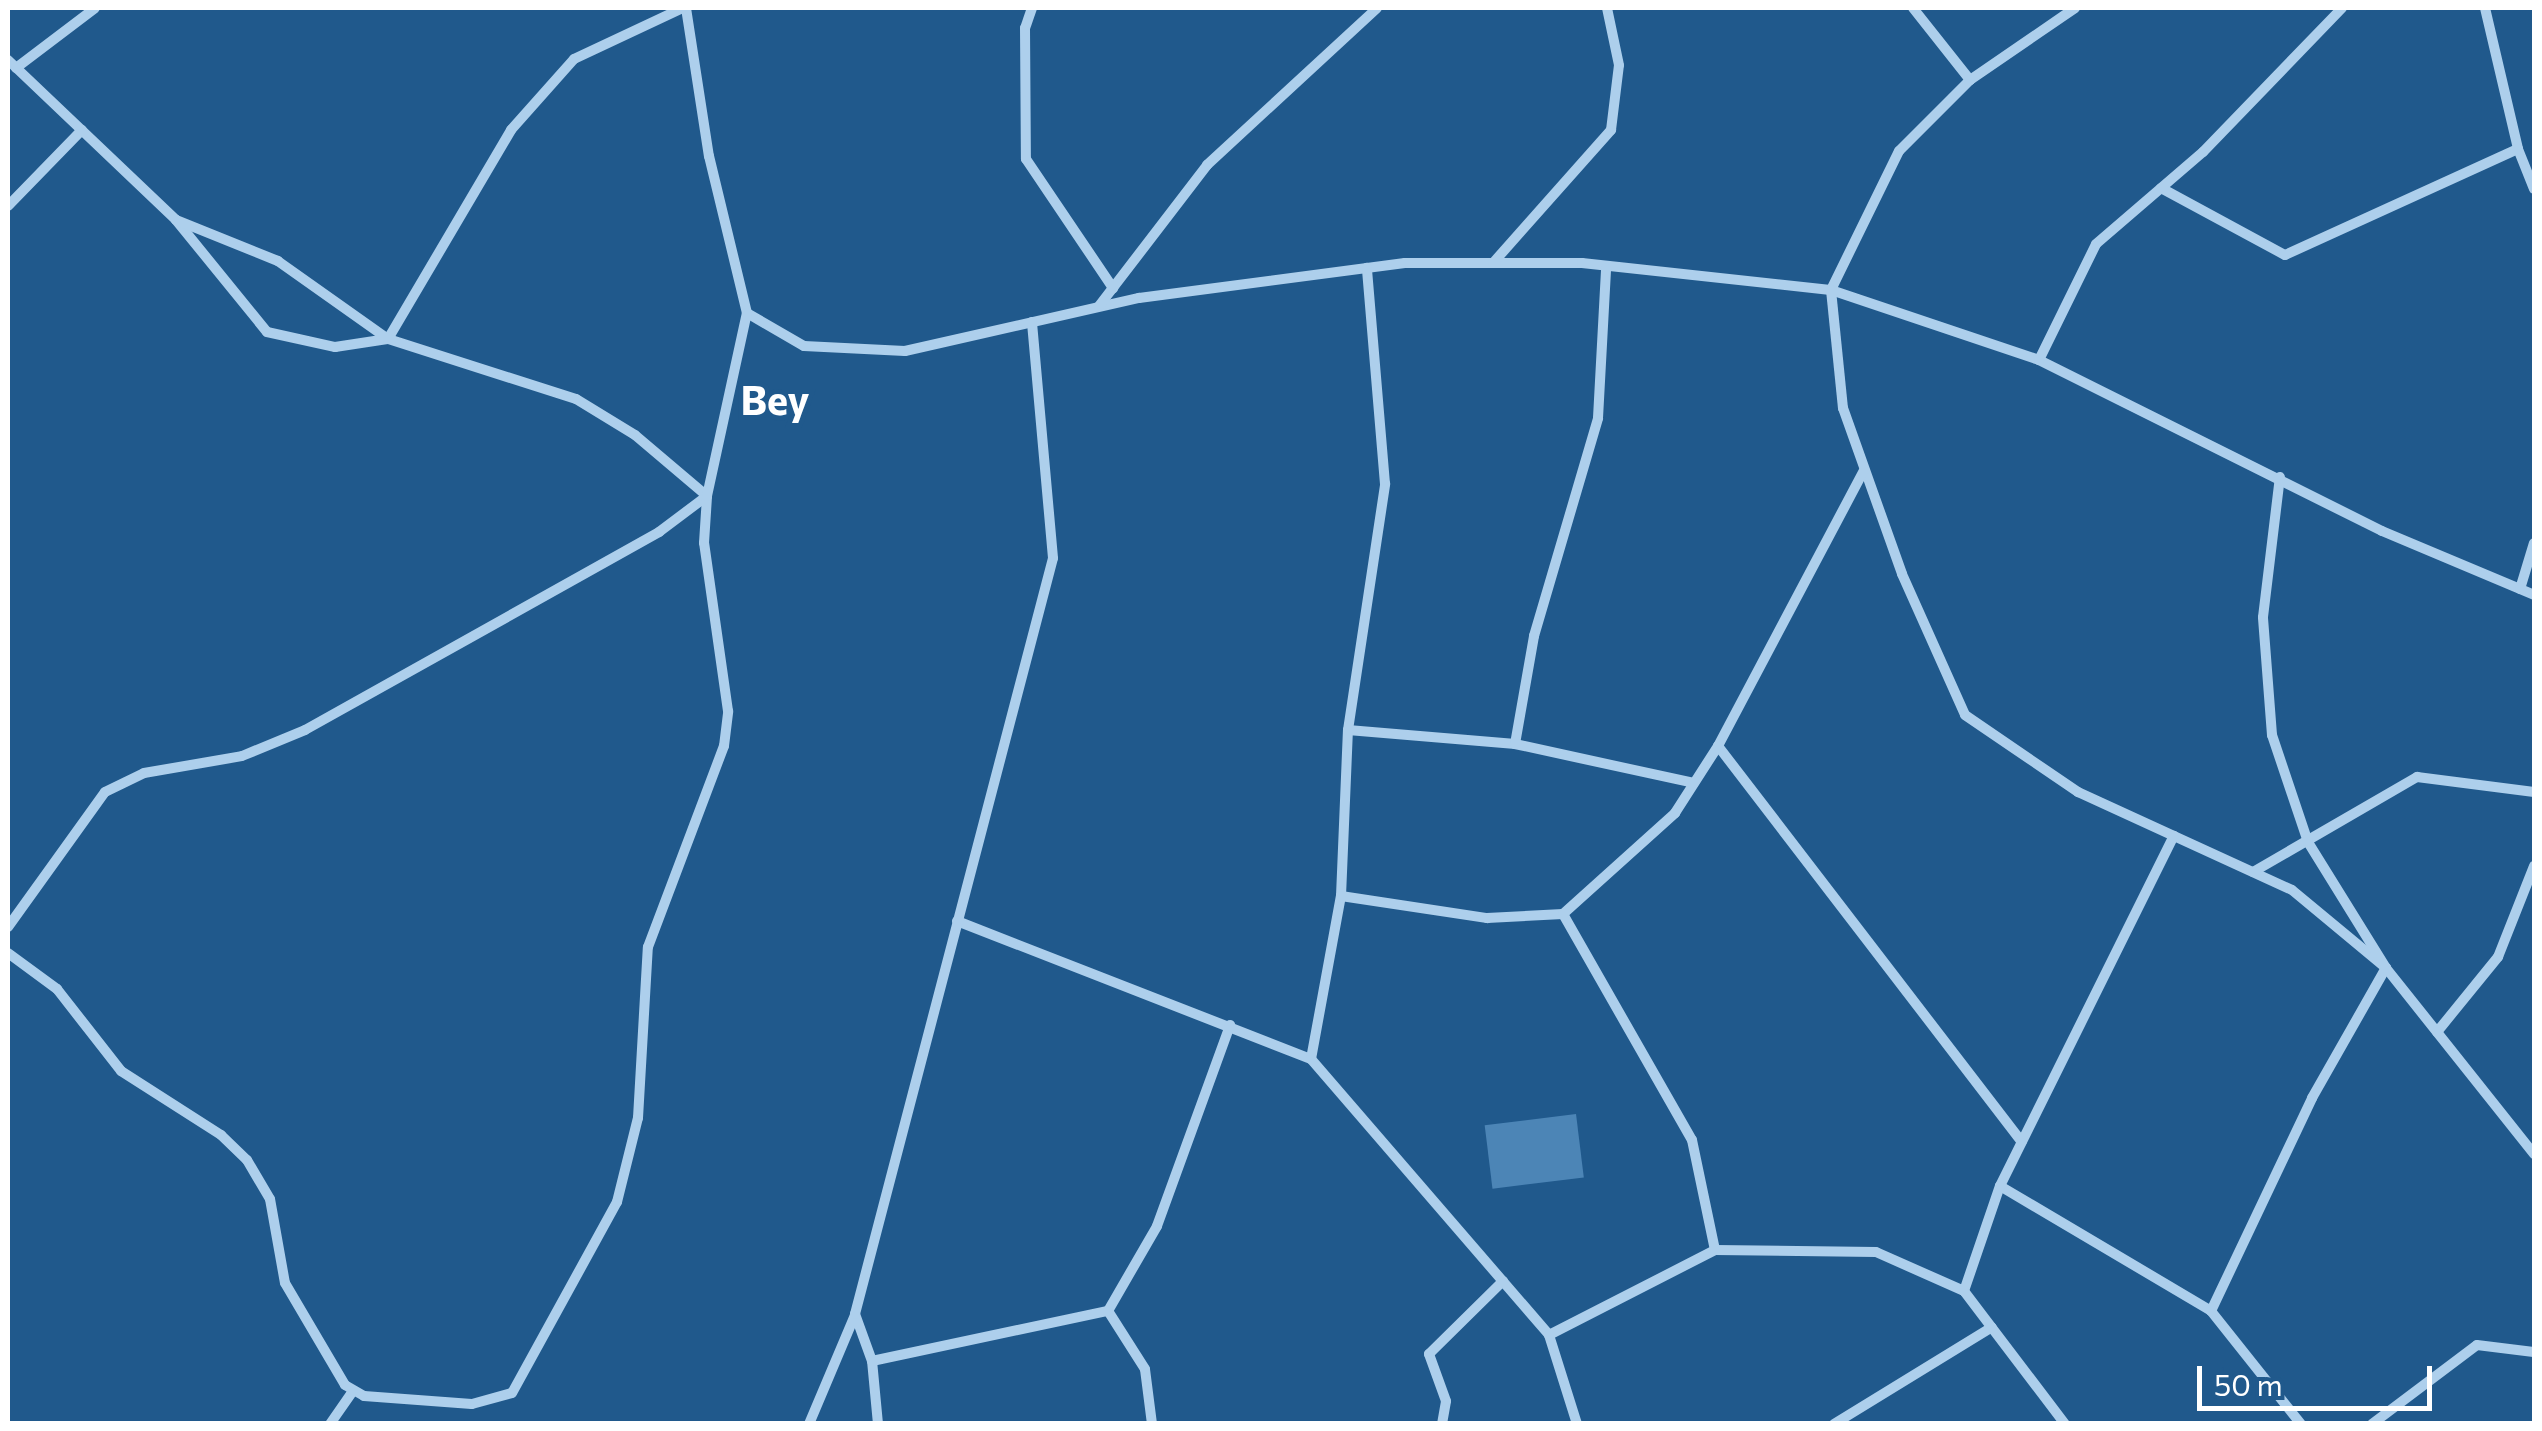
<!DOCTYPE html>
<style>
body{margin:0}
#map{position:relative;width:2542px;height:1431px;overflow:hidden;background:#20598c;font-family:Commissioner,sans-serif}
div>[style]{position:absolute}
.building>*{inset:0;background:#4c85b6;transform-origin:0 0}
.street>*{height:10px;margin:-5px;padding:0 5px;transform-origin:5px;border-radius:5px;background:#adcfec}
span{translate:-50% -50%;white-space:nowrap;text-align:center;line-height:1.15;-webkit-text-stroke:10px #20598c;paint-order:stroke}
.district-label{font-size:40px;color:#fff;font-weight:700}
.frame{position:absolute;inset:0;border:10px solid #fff;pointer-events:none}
.scale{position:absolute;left:2197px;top:1366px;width:235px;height:45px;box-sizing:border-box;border:5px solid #fff;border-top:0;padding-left:12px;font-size:30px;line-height:35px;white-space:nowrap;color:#fff;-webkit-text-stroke:8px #20598c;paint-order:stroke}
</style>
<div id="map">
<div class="building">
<i style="left:1576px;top:1114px;width:64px;height:92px;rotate:83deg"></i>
</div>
<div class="street">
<i style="left:686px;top:8px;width:150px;rotate:81.2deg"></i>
<i style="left:709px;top:156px;width:162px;rotate:76.4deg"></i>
<i style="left:747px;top:313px;width:66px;rotate:30.1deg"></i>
<i style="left:804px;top:346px;width:101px;rotate:2.8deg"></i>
<i style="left:905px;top:351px;width:240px;rotate:-12.8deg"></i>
<i style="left:1139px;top:298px;width:268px;rotate:-7.5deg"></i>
<i style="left:1405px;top:263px;width:177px"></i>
<i style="left:1582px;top:263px;width:250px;rotate:6.2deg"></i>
<i style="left:1831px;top:290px;width:219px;rotate:18.6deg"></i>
<i style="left:2039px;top:360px;width:383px;rotate:26.5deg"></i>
<i style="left:2382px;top:531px;width:165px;rotate:22.8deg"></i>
<i style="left:1032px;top:8px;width:21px;rotate:109deg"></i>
<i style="left:1025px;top:28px;width:131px;rotate:89.6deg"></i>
<i style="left:1026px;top:159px;width:156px;rotate:56deg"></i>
<i style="left:1913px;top:8px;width:92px;rotate:51.6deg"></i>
<i style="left:2075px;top:8px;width:127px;rotate:145.6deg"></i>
<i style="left:1970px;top:80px;width:100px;rotate:135deg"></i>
<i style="left:1899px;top:151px;width:155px;rotate:116.1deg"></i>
<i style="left:1831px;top:290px;width:119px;rotate:84.2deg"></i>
<i style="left:1843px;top:408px;width:176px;rotate:70.4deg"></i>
<i style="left:1902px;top:574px;width:154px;rotate:65.9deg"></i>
<i style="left:1965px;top:715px;width:137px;rotate:34.3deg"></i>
<i style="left:2078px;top:792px;width:235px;rotate:24.6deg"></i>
<i style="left:2292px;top:890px;width:122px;rotate:39.7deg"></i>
<i style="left:2386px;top:968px;width:238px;rotate:51.5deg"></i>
<i style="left:2485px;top:8px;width:145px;rotate:76.8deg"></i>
<i style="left:2518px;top:149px;width:43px;rotate:68.2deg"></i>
<i style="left:8px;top:60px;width:232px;rotate:43.6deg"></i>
<i style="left:176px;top:220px;width:144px;rotate:50.9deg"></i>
<i style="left:267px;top:332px;width:70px;rotate:12.4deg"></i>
<i style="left:335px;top:347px;width:53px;rotate:-8.7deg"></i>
<i style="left:16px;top:68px;width:99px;rotate:-37.2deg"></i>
<i style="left:2161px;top:188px;width:141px;rotate:28.4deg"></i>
<i style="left:2285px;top:255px;width:256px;rotate:-24.5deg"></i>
<i style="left:8px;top:206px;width:106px;rotate:-45.8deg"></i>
<i style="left:1493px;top:263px;width:178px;rotate:-48.4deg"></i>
<i style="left:1611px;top:130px;width:65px;rotate:-83deg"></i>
<i style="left:1619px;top:65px;width:58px;rotate:-101.9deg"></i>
<i style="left:1099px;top:306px;width:178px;rotate:-52.5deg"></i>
<i style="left:1207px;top:165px;width:231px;rotate:-42.7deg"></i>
<i style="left:388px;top:339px;width:243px;rotate:-59.5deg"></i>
<i style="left:511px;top:130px;width:95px;rotate:-48.4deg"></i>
<i style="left:574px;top:59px;width:120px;rotate:-25.1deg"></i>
<i style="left:2039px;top:360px;width:129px;rotate:-63.8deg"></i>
<i style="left:2096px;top:244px;width:141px;rotate:-40.7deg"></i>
<i style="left:2203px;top:152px;width:200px;rotate:-46deg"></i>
<i style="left:2520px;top:589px;width:48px;rotate:-73.1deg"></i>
<i style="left:1348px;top:730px;width:168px;rotate:4.8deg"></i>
<i style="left:1515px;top:744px;width:183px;rotate:12.3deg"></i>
<i style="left:1515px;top:744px;width:110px;rotate:-80deg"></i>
<i style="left:1534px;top:636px;width:227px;rotate:-73.6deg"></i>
<i style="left:1598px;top:418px;width:150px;rotate:-86.9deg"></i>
<i style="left:1718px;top:746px;width:499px;rotate:52.5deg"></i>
<i style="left:2253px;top:872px;width:190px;rotate:-30.1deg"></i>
<i style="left:2417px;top:777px;width:118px;rotate:7.3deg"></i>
<i style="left:1341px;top:896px;width:148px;rotate:8.6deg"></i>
<i style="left:1487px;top:918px;width:76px;rotate:-3deg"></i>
<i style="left:1563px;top:914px;width:151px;rotate:-42deg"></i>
<i style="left:1675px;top:813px;width:80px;rotate:-57.3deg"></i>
<i style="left:1718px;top:746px;width:312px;rotate:-62.1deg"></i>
<i style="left:1563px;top:914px;width:260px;rotate:60.3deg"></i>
<i style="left:1692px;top:1140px;width:112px;rotate:78.2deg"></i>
<i style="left:957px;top:921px;width:380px;rotate:21.3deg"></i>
<i style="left:1311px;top:1059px;width:364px;rotate:49.2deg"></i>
<i style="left:1549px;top:1335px;width:93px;rotate:72.5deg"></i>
<i style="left:8px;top:927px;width:166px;rotate:-54.3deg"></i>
<i style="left:105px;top:792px;width:43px;rotate:-26deg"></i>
<i style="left:144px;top:773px;width:99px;rotate:-9.8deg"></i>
<i style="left:242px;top:756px;width:68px;rotate:-22.4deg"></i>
<i style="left:305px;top:730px;width:406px;rotate:-29.2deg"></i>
<i style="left:659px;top:532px;width:60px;rotate:-36.9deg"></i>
<i style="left:707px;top:496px;width:94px;rotate:-139.7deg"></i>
<i style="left:635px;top:435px;width:69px;rotate:-148.6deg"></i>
<i style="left:576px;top:399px;width:197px;rotate:-162.3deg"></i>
<i style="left:388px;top:339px;width:135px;rotate:-144.7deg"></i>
<i style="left:278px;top:261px;width:110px;rotate:-158.1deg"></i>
<i style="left:8px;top:953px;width:61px;rotate:36.3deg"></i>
<i style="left:57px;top:989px;width:104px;rotate:52deg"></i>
<i style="left:121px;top:1071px;width:119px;rotate:32.6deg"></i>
<i style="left:221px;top:1135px;width:36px;rotate:44deg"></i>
<i style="left:247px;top:1160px;width:45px;rotate:59.5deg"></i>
<i style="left:270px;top:1199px;width:85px;rotate:79.9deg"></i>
<i style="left:285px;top:1283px;width:118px;rotate:59.5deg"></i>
<i style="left:345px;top:1385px;width:22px;rotate:30deg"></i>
<i style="left:364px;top:1396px;width:108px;rotate:4.2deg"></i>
<i style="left:472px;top:1404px;width:41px;rotate:-15.4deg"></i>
<i style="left:512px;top:1393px;width:218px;rotate:-61.2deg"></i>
<i style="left:617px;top:1202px;width:87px;rotate:-76deg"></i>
<i style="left:638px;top:1118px;width:171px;rotate:-86.7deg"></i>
<i style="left:648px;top:947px;width:215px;rotate:-69.3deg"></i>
<i style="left:724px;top:746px;width:35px;rotate:-83deg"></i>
<i style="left:728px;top:711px;width:170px;rotate:-98.1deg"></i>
<i style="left:704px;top:543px;width:47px;rotate:-86.3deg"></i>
<i style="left:707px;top:496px;width:187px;rotate:-77.7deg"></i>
<i style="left:2437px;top:1032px;width:97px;rotate:-50.9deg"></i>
<i style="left:2498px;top:957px;width:98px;rotate:-68.4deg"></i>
<i style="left:1311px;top:1059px;width:166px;rotate:-79.6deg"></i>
<i style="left:1341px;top:896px;width:166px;rotate:-87.6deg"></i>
<i style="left:1348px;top:730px;width:249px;rotate:-81.4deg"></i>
<i style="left:1385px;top:484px;width:217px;rotate:-94.8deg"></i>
<i style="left:2000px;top:1186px;width:245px;rotate:30.6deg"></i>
<i style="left:2211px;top:1311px;width:144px;rotate:51.5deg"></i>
<i style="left:1964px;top:1291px;width:111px;rotate:-71.1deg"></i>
<i style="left:2000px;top:1186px;width:391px;rotate:-63.6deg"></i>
<i style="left:2211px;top:1311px;width:236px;rotate:-64.6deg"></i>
<i style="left:2312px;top:1098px;width:150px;rotate:-60.4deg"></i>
<i style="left:2386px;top:968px;width:148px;rotate:-121.8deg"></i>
<i style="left:2308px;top:842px;width:113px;rotate:-108.6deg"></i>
<i style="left:2272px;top:735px;width:118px;rotate:-94.4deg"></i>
<i style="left:2263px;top:617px;width:141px;rotate:-83.1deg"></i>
<i style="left:1549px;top:1335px;width:186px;rotate:-27.1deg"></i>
<i style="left:1715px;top:1250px;width:161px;rotate:0.7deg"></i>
<i style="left:1876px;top:1252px;width:96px;rotate:23.9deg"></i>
<i style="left:1964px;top:1291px;width:167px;rotate:52.8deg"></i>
<i style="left:872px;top:1361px;width:241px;rotate:-12deg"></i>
<i style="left:330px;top:1424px;width:40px;rotate:-55.1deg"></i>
<i style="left:809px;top:1424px;width:118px;rotate:-67.1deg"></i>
<i style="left:878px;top:1424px;width:63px;rotate:-95.4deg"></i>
<i style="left:872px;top:1361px;width:50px;rotate:-109.9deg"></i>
<i style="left:855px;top:1314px;width:781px;rotate:-75.32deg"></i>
<i style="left:1053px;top:558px;width:237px;rotate:-95.1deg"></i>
<i style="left:1152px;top:1424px;width:55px;rotate:-97.3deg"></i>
<i style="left:1145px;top:1369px;width:69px;rotate:-122.5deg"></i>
<i style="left:1108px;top:1311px;width:98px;rotate:-60deg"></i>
<i style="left:1157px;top:1226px;width:214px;rotate:-70deg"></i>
<i style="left:1442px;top:1424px;width:23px;rotate:-80deg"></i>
<i style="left:1446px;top:1401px;width:50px;rotate:-109.9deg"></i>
<i style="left:1429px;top:1354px;width:104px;rotate:-44.6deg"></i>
<i style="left:1834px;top:1424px;width:185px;rotate:-31.5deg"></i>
<i style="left:2372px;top:1424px;width:131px;rotate:-37deg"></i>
<i style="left:2477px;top:1345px;width:57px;rotate:7deg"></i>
</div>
<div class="district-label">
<span style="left:775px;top:399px">Bey</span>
</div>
<div class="frame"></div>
<div class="scale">50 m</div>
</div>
